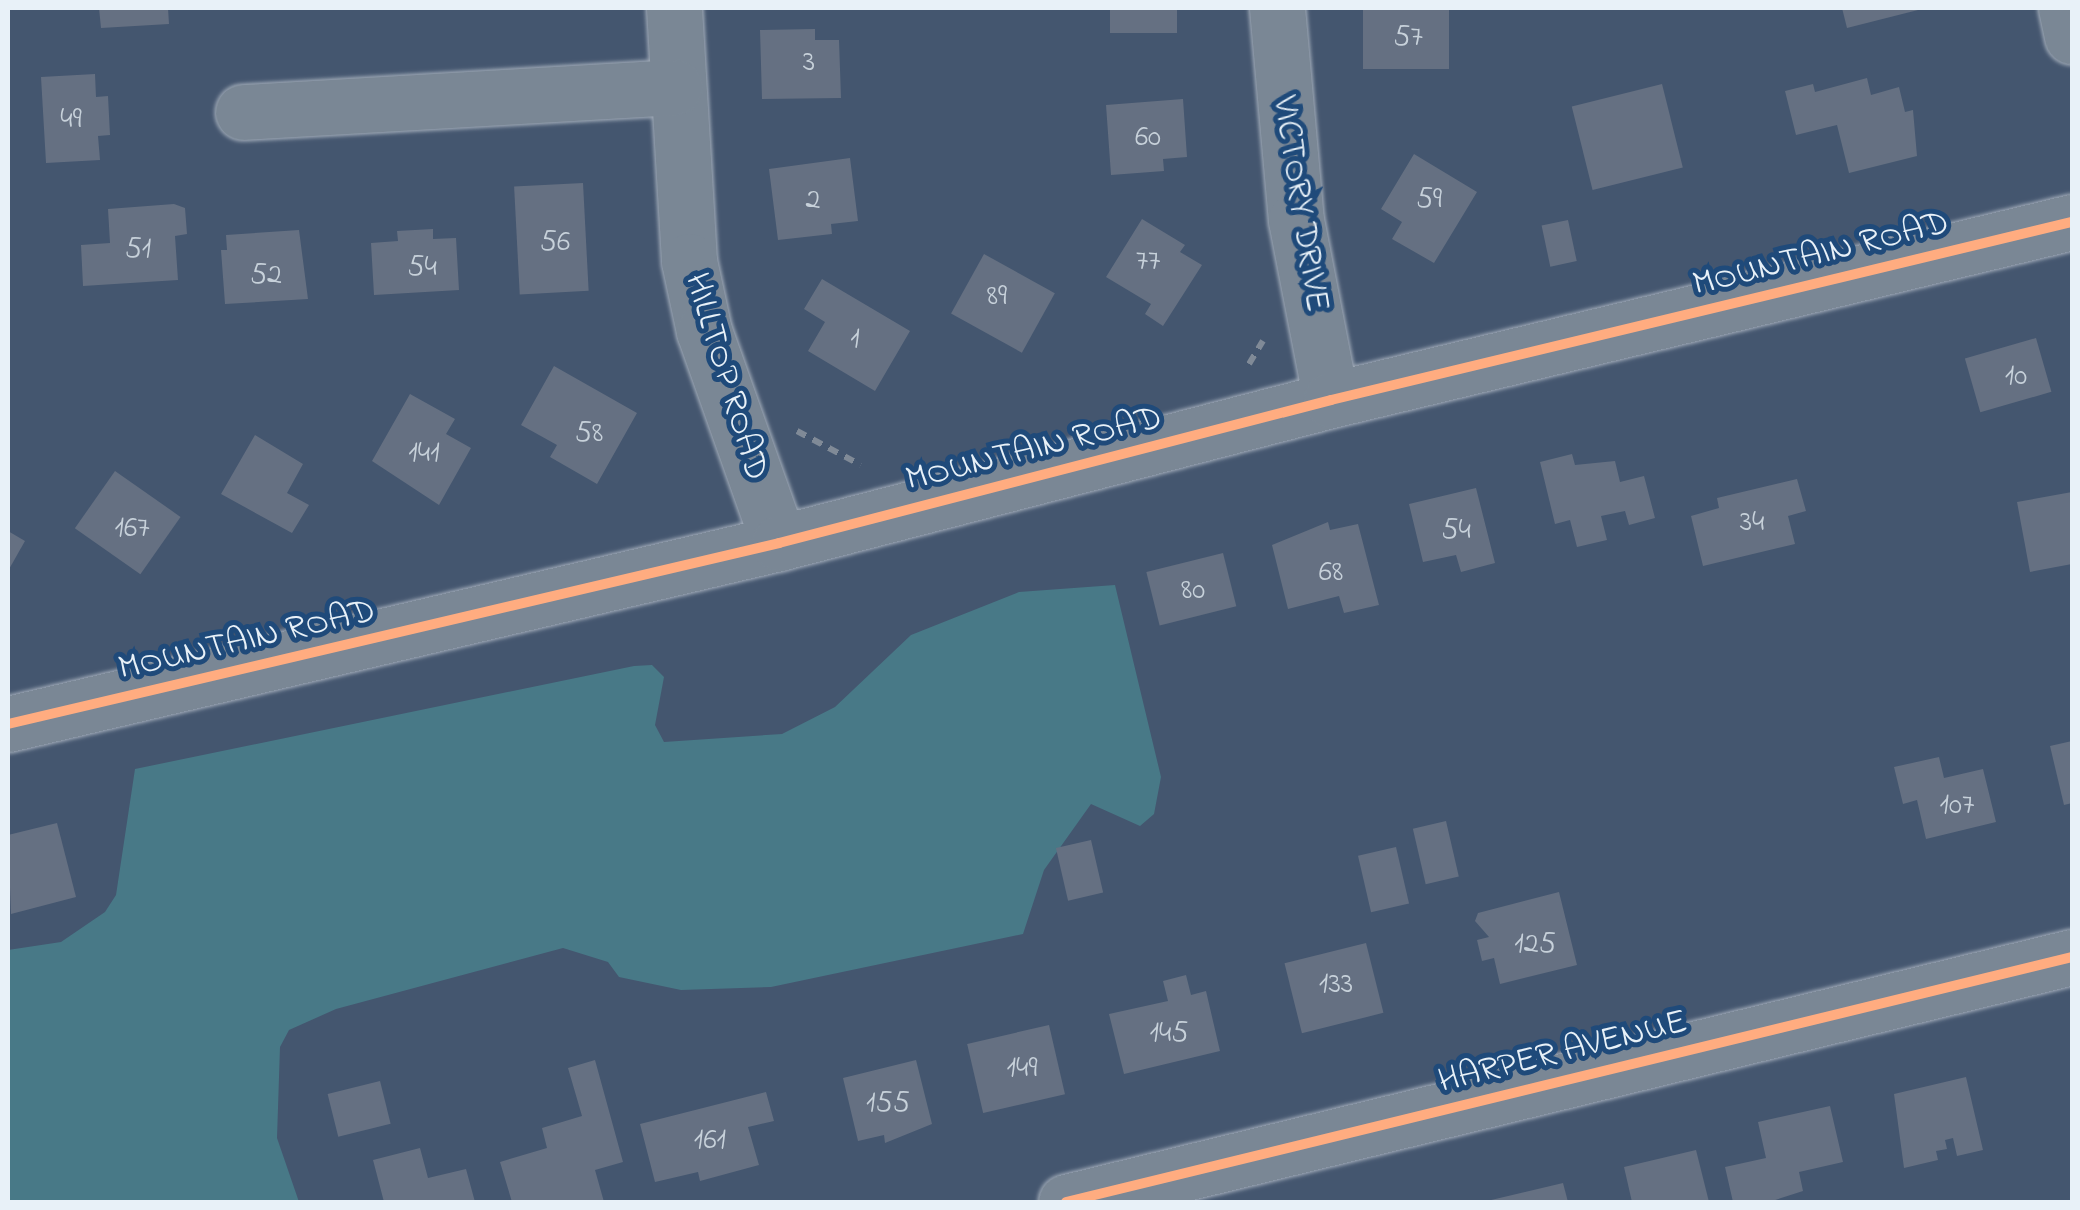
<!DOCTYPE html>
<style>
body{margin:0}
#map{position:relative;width:2080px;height:1210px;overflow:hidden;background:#44566f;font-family:"Indie Flower",sans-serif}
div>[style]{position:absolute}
.green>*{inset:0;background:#487987}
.building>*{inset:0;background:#657082;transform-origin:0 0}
.path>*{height:6px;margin-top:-3px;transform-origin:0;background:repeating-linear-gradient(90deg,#808a97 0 10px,transparent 0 18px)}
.roads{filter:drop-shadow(0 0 2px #a1abb8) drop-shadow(0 0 2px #a1abb8)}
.minor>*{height:55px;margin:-27.5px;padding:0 27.5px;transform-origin:27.5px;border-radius:27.5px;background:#7a8795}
.tertiary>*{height:55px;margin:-27.5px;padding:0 27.5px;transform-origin:27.5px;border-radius:27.5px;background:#7a8795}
.cycleway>*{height:10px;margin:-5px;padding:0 5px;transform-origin:5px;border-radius:5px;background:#ffac80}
span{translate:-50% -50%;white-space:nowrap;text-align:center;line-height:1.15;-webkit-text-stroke:10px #1f4a7a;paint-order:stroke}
.number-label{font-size:30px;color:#c7d1da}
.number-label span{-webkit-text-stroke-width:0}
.street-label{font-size:35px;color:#e8f1f8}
.frame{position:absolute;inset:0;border:10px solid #e8f1f8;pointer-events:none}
</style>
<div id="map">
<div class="green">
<i style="clip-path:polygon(1115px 585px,1161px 777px,1154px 814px,1140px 826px,1091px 804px,1044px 870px,1023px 934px,771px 987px,681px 990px,619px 977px,608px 962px,563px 948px,336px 1009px,289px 1030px,280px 1047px,277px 1138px,299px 1202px,8px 1202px,8px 950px,61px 942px,105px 912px,116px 895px,135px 769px,634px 666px,652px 665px,664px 677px,655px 725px,664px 742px,782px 734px,835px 707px,911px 635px,1019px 592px)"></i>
</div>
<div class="building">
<i style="clip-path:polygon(99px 8px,168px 8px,169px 24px,101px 28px)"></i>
<i style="left:1110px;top:8px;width:67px;height:25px"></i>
<i style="left:1363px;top:8px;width:86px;height:61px"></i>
<i style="clip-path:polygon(1842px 8px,1922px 8px,1922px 9px,1847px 28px)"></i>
<i style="clip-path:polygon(815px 29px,815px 40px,839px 40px,841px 98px,762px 99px,760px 30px)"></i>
<i style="clip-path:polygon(95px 74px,96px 97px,108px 96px,110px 135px,98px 136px,100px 160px,46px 163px,41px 77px)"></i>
<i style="clip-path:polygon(1867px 78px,1871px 95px,1899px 87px,1905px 112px,1913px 110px,1917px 156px,1849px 173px,1837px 125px,1796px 135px,1785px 91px,1813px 84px,1815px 92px)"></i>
<i style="left:1662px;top:84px;width:86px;height:93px;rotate:76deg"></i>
<i style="clip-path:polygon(1183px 99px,1187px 157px,1163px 159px,1164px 171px,1111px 175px,1106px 105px)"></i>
<i style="clip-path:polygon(1414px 154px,1477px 192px,1434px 263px,1392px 239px,1402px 222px,1381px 209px)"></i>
<i style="clip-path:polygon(850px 158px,858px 221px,831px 224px,832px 234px,778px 240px,769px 169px)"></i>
<i style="left:583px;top:183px;width:108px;height:69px;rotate:87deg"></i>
<i style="clip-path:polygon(174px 204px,185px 208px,187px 234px,175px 236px,178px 280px,83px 286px,81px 245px,110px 243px,108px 209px)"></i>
<i style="clip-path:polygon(1142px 219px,1185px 245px,1180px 252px,1202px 265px,1163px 326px,1145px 314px,1151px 304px,1106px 277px)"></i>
<i style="left:1568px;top:220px;width:42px;height:27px;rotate:78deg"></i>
<i style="clip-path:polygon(433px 229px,433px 239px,456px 238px,459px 290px,374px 295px,371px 243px,398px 241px,397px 231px)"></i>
<i style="clip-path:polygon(299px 230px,308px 299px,225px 304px,221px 250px,227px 250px,226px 235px)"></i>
<i style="left:984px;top:254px;width:81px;height:68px;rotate:29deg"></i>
<i style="clip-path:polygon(822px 279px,910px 331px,875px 391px,808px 351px,825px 322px,804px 309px)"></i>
<i style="left:2036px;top:338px;width:56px;height:74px;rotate:74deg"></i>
<i style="clip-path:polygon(554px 366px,637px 413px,597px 484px,550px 457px,557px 445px,521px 425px)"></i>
<i style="clip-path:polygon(410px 394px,455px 419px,446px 434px,471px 448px,439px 505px,372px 461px)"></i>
<i style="clip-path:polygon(255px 435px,303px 464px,287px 493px,309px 505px,292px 533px,221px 494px)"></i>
<i style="clip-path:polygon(1572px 454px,1575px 465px,1615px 461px,1620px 482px,1644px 476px,1655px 518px,1629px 525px,1625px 511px,1601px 516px,1607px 540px,1577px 547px,1570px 520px,1555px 524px,1540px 462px)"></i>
<i style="left:115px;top:471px;width:80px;height:70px;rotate:35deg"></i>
<i style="clip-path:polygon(1797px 479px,1806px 511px,1788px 516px,1795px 544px,1703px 566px,1691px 516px,1719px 508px,1717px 498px)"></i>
<i style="clip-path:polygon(1476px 488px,1495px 563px,1461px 572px,1456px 555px,1423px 562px,1409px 504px)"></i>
<i style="clip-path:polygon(2072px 492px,2072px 564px,2030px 572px,2017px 502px)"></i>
<i style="clip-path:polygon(1328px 522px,1330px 530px,1358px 524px,1379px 605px,1344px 613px,1339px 596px,1288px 609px,1272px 545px)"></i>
<i style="clip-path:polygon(8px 531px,25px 541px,8px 571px)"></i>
<i style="left:1223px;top:553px;width:55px;height:79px;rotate:76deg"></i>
<i style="clip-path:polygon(2072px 741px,2072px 803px,2064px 805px,2050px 746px)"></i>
<i style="clip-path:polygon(1939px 757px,1944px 778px,1983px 769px,1996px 822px,1926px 839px,1917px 800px,1903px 804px,1894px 767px)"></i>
<i style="left:1446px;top:821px;width:57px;height:34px;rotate:77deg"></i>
<i style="clip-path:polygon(57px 823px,76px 897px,11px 914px,8px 835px)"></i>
<i style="left:1091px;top:840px;width:54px;height:36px;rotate:77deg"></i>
<i style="left:1396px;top:847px;width:58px;height:39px;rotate:77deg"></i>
<i style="clip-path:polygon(1559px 892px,1577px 965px,1500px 984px,1494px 958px,1482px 961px,1477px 940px,1489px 937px,1475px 921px,1478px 913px)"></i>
<i style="left:1366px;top:943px;width:72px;height:84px;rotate:76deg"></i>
<i style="clip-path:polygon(1186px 975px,1191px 995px,1206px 991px,1220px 1051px,1124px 1074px,1109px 1014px,1168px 1001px,1163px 981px)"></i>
<i style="left:1049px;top:1025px;width:71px;height:84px;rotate:77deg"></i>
<i style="clip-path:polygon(595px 1060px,623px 1162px,595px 1170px,604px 1202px,512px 1202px,500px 1162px,547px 1148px,542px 1128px,582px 1116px,568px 1068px)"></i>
<i style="clip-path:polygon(916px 1060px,932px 1124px,885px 1143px,884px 1135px,858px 1141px,843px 1078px)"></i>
<i style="clip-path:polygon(1966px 1077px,1983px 1150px,1957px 1156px,1953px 1138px,1945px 1140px,1947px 1149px,1936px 1151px,1938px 1160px,1904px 1168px,1894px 1094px)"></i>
<i style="left:380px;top:1081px;width:44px;height:54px;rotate:76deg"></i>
<i style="clip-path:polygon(766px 1092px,774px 1121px,748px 1127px,759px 1165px,700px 1181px,698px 1172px,655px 1182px,640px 1124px)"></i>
<i style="clip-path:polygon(1830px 1106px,1843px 1162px,1799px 1172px,1803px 1191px,1769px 1202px,1733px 1202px,1725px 1167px,1766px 1158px,1758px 1122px)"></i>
<i style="clip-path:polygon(420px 1148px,428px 1178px,466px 1169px,475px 1202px,384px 1202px,373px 1160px)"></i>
<i style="clip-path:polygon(1696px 1150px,1709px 1202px,1632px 1202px,1624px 1167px)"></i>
<i style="clip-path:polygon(1563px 1183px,1568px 1202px,1488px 1202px,1487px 1201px)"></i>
</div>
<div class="path">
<i style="left:1249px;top:364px;width:27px;rotate:-59deg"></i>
<i style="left:797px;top:431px;width:72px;rotate:28deg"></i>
</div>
<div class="roads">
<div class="minor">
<i style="left:674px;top:8px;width:253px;rotate:86.6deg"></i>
<i style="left:689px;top:261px;width:72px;rotate:77.9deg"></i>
<i style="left:704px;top:331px;width:225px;rotate:70.5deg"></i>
<i style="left:1277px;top:8px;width:213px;rotate:84.9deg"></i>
<i style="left:1296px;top:220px;width:183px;rotate:79deg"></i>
<i style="left:243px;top:112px;width:432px;rotate:-3.3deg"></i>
<i style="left:8px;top:724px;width:792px;rotate:-13.21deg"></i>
<i style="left:779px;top:543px;width:570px;rotate:-14.52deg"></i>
<i style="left:1331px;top:400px;width:762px;rotate:-13.51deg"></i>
<i style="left:1066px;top:1202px;width:1035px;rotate:-13.69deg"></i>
</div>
<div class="tertiary">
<i style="left:2066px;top:8px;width:29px;rotate:78deg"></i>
</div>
</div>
<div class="cycleway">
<i style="left:8px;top:724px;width:792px;rotate:-13.21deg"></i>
<i style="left:779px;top:543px;width:570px;rotate:-14.52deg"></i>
<i style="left:1331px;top:400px;width:762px;rotate:-13.51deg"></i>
<i style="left:1066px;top:1202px;width:1035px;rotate:-13.69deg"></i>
</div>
<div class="number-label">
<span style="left:1408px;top:38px">57</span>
<span style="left:809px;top:63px">3</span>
<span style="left:71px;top:120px">49</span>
<span style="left:1148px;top:138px">60</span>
<span style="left:1429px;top:200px">59</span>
<span style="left:813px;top:201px">2</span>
<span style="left:555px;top:243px">56</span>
<span style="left:138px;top:250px">51</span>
<span style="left:1148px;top:262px">77</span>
<span style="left:422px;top:268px">54</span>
<span style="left:266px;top:276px">52</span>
<span style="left:997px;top:297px">89</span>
<span style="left:855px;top:340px">1</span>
<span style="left:2016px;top:377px">10</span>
<span style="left:589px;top:434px">58</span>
<span style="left:424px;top:454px">141</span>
<span style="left:1752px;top:523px">34</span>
<span style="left:132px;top:529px">167</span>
<span style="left:1456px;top:531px">54</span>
<span style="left:1331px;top:573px">68</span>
<span style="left:1193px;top:591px">80</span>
<span style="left:1957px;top:806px">107</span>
<span style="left:1535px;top:945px">125</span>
<span style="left:1336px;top:985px">133</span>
<span style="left:1169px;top:1034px">145</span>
<span style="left:1022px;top:1069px">149</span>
<span style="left:888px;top:1104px">155</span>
<span style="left:710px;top:1141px">161</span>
</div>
<div class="street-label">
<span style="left:1299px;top:204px;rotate:81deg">VICTORY DRIVE</span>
<span style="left:1821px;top:255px;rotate:-14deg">MOUNTAIN ROAD</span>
<span style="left:725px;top:377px;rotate:73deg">HILLTOP ROAD</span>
<span style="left:1034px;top:450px;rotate:-14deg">MOUNTAIN ROAD</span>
<span style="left:247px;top:641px;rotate:-13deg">MOUNTAIN ROAD</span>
<span style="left:1563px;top:1053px;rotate:-14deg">HARPER AVENUE</span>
</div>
<div class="frame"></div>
</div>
